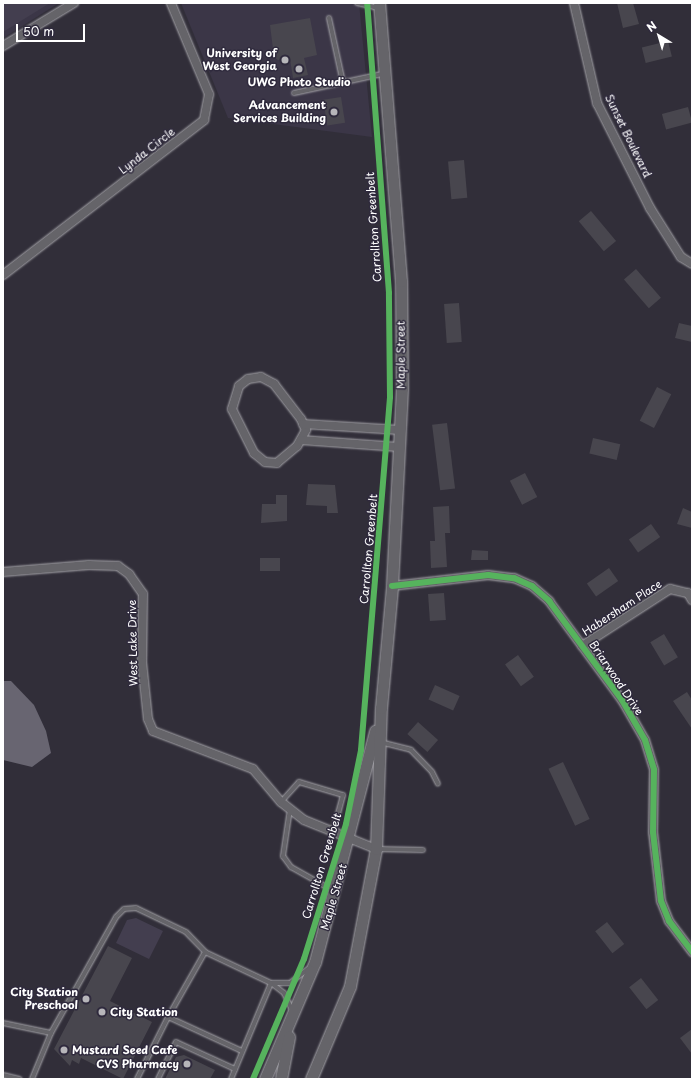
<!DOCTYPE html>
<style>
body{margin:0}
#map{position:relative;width:695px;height:1082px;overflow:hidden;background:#312e39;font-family:"Playpen Sans",sans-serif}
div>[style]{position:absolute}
.built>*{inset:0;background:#3b3647}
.green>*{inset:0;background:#433e4f}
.water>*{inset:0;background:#686571}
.building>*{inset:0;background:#48464e;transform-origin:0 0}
.roads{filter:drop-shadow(0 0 1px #a2a1a6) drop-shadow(0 0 1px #a2a1a6)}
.lane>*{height:4px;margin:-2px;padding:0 2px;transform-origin:2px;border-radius:2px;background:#656469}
.street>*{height:8px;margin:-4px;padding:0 4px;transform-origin:4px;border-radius:4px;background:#656469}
.secondary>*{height:11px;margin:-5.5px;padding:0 5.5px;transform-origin:5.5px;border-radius:5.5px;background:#656469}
.cycleway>*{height:6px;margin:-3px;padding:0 3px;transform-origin:3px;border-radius:3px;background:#56b35d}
.dots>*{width:11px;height:11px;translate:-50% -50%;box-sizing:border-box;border:2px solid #2f2a3d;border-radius:50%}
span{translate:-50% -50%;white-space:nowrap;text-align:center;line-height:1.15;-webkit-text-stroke:3px #2f2a3d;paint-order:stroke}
.poi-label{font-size:11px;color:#fff;font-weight:700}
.right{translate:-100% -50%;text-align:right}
.left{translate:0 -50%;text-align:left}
.street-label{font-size:11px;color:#fff}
.frame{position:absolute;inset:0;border:4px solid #fff;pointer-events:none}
.north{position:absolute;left:639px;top:16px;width:40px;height:40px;-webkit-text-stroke:3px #2f2a3d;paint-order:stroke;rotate:322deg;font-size:11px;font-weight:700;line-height:16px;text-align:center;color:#fff}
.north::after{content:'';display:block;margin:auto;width:14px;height:18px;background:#fff;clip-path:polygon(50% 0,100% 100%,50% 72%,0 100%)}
.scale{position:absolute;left:16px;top:24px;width:69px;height:18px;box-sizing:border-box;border:2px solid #fff;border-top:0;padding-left:5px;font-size:12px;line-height:14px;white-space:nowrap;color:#fff;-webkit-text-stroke:3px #2f2a3d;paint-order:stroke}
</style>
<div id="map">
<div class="built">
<i style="clip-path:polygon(3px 3px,59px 3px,3px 38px)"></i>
<i style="clip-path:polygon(181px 3px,359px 3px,372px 137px,228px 118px)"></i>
</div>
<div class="green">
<i style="clip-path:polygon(3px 3px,50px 3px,3px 32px)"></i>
<i style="clip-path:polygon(136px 918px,163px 931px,149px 959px,116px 943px,127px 920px)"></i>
</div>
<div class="water">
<i style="clip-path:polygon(3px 681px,11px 681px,34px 705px,46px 731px,51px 753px,32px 767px,3px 760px)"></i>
</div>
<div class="building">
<i style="clip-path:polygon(617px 3px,633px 3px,639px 24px,623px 28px)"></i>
<i style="clip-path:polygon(310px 18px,317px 55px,304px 58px,308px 75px,293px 78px,290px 59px,278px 60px,274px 57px,270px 25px)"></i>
<i style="left:668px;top:41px;width:16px;height:27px;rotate:76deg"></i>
<i style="left:341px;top:97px;width:26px;height:18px;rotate:81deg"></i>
<i style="left:688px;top:107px;width:16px;height:27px;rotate:75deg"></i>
<i style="left:464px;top:160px;width:38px;height:16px;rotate:85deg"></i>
<i style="left:591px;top:211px;width:39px;height:16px;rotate:50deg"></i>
<i style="left:636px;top:269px;width:38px;height:16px;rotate:49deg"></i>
<i style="left:459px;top:303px;width:39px;height:15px;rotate:86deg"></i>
<i style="clip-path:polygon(679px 323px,692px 326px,692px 342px,675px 338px)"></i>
<i style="left:657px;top:387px;width:16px;height:38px;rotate:27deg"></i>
<i style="left:447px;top:423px;width:66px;height:15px;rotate:83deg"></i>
<i style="left:593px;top:438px;width:28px;height:16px;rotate:13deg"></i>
<i style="left:525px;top:473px;width:27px;height:17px;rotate:63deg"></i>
<i style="clip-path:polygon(308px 484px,335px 485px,338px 513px,327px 513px,327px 506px,306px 505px)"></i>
<i style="clip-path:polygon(276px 495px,287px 495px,287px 521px,261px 523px,262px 504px,276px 504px)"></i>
<i style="clip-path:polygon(449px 506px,450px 533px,445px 533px,447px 567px,431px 568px,430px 541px,435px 541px,433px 507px)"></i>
<i style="clip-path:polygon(683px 508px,692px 512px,692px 528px,677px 524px)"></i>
<i style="left:651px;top:524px;width:16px;height:27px;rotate:55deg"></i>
<i style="clip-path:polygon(472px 550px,488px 551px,488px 560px,471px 560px)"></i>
<i style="left:260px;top:558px;width:20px;height:13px"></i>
<i style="left:609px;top:568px;width:16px;height:27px;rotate:55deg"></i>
<i style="left:444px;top:593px;width:27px;height:16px;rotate:86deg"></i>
<i style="left:664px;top:634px;width:27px;height:16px;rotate:59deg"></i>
<i style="left:518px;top:655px;width:27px;height:16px;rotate:54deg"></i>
<i style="left:435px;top:685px;width:27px;height:16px;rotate:24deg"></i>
<i style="clip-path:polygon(687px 692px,692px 700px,692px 729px,673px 701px)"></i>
<i style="left:418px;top:722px;width:27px;height:16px;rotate:42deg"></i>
<i style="left:563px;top:762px;width:63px;height:16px;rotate:65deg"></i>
<i style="left:607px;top:922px;width:28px;height:15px;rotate:52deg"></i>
<i style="clip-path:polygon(108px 946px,132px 958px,110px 1001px,152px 1022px,123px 1079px,81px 1058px,79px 1064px,72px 1060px,70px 1066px,54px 1049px)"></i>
<i style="left:641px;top:978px;width:28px;height:15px;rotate:52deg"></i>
<i style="clip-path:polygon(692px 1029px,692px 1054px,680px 1038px)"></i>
<i style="clip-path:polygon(184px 1055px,215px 1070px,210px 1079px,165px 1079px,176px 1057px)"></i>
</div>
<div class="roads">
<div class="lane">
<i style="left:357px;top:3px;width:22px;rotate:13deg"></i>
<i style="left:329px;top:18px;width:66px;rotate:77.8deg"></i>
<i style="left:294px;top:93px;width:90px;rotate:-12.2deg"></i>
<i style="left:380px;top:742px;width:32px;rotate:14deg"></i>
<i style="left:411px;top:750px;width:30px;rotate:46deg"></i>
<i style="left:432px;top:772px;width:13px;rotate:63deg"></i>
<i style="left:281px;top:802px;width:27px;rotate:-48deg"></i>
<i style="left:299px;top:782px;width:46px;rotate:16.5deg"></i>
<i style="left:343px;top:795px;width:38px;rotate:105deg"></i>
<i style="left:290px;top:809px;width:48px;rotate:98.5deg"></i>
<i style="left:283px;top:856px;width:14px;rotate:54deg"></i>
<i style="left:291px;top:867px;width:47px;rotate:29.3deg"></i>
<i style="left:377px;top:849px;width:46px;rotate:1.2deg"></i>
<i style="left:205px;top:952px;width:75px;rotate:119.6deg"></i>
<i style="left:168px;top:1017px;width:81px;rotate:24.7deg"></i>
<i style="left:292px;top:1010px;width:19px;rotate:-115deg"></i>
<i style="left:284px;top:993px;width:16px;rotate:-142deg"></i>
<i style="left:271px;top:983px;width:19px"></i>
<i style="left:290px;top:983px;width:23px;rotate:-38deg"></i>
<i style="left:3px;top:1023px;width:49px;rotate:11.8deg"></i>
<i style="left:51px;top:1033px;width:133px;rotate:-60.7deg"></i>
<i style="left:116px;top:917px;width:11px;rotate:-45deg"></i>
<i style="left:124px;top:909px;width:12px;rotate:-5deg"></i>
<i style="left:136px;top:908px;width:55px;rotate:25.6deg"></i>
<i style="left:186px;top:932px;width:28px;rotate:46deg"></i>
<i style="left:205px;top:952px;width:73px;rotate:25.2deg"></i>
<i style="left:271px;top:983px;width:104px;rotate:112.6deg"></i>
<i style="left:3px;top:1075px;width:17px;rotate:13deg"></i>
<i style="left:32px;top:1079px;width:50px;rotate:-67.6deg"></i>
<i style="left:137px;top:1079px;width:69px;rotate:-63.4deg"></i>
<i style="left:158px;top:1079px;width:41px;rotate:-64.1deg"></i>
<i style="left:176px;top:1042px;width:65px;rotate:24.6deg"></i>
</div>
<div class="street">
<i style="left:574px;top:3px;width:103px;rotate:77deg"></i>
<i style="left:597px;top:103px;width:118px;rotate:63.2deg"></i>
<i style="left:650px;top:208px;width:58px;rotate:57.7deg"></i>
<i style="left:681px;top:257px;width:13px;rotate:32deg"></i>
<i style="left:3px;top:46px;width:83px;rotate:-31.2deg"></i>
<i style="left:3px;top:275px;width:254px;rotate:-37.6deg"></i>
<i style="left:204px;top:120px;width:26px;rotate:-79deg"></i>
<i style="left:209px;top:94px;width:99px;rotate:-112.7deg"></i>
<i style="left:261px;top:377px;width:15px;rotate:28deg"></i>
<i style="left:274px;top:384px;width:44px;rotate:52.4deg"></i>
<i style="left:301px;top:419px;width:12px;rotate:66deg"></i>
<i style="left:306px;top:430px;width:18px;rotate:119deg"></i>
<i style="left:297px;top:446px;width:26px;rotate:140deg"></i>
<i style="left:277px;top:463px;width:12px;rotate:-175deg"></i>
<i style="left:265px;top:462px;width:14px;rotate:-141deg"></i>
<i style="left:254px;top:453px;width:49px;rotate:-116.6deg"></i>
<i style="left:232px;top:409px;width:24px;rotate:-73deg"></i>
<i style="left:239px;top:386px;width:11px;rotate:-38deg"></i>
<i style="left:248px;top:379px;width:13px;rotate:-9deg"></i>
<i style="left:303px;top:424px;width:97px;rotate:3.5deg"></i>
<i style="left:301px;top:440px;width:98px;rotate:4.1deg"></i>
<i style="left:3px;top:572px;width:86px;rotate:-4.7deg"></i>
<i style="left:89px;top:565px;width:29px;rotate:2deg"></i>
<i style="left:118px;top:566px;width:14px;rotate:36deg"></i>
<i style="left:129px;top:574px;width:24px;rotate:55deg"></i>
<i style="left:143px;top:594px;width:68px;rotate:90.8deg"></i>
<i style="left:142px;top:662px;width:57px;rotate:84deg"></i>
<i style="left:148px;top:719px;width:13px;rotate:67deg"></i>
<i style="left:153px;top:731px;width:107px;rotate:20.8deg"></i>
<i style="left:253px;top:769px;width:43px;rotate:49.7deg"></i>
<i style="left:281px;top:802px;width:29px;rotate:38deg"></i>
<i style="left:304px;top:820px;width:78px;rotate:21.9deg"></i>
<i style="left:392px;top:586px;width:97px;rotate:-6.5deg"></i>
<i style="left:488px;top:575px;width:26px;rotate:7deg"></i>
<i style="left:514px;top:578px;width:20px;rotate:24deg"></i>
<i style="left:532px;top:586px;width:23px;rotate:41deg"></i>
<i style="left:549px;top:601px;width:123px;rotate:53.6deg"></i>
<i style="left:622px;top:700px;width:46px;rotate:60.1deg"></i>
<i style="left:645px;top:740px;width:31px;rotate:73deg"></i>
<i style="left:654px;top:770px;width:62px;rotate:90.9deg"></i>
<i style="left:653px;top:832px;width:69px;rotate:83.4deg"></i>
<i style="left:661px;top:901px;width:22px;rotate:68deg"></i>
<i style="left:669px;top:921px;width:39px;rotate:53deg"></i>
<i style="left:582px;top:646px;width:105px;rotate:-32.9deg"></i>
<i style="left:670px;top:589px;width:18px;rotate:13deg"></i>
<i style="left:688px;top:593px;width:8px;rotate:60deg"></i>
</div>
<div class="secondary">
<i style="left:265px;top:1079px;width:127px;rotate:-66.9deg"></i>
<i style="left:315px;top:962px;width:239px;rotate:-75.4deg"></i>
<i style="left:281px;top:1079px;width:43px;rotate:-79.2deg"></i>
<i style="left:311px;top:1079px;width:101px;rotate:-67.2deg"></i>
<i style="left:350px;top:986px;width:139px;rotate:-79.3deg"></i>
<i style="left:376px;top:849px;width:141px;rotate:-88deg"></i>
<i style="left:381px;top:708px;width:122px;rotate:-84.8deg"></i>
<i style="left:392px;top:586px;width:198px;rotate:-87.1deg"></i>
<i style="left:402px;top:388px;width:107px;rotate:-90.5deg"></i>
<i style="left:401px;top:281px;width:279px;rotate:-94.5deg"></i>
</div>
</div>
<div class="cycleway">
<i style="left:392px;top:586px;width:97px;rotate:-6.5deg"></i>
<i style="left:488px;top:575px;width:26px;rotate:7deg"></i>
<i style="left:514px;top:578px;width:20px;rotate:24deg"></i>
<i style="left:532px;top:586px;width:23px;rotate:41deg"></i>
<i style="left:549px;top:601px;width:123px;rotate:53.6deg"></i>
<i style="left:622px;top:700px;width:46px;rotate:60.1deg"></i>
<i style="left:645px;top:740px;width:31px;rotate:73deg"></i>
<i style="left:654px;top:770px;width:62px;rotate:90.9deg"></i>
<i style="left:653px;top:832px;width:69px;rotate:83.4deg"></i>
<i style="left:661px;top:901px;width:22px;rotate:68deg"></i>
<i style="left:669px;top:921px;width:39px;rotate:53deg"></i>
<i style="left:253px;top:1079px;width:130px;rotate:-67deg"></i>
<i style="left:304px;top:959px;width:141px;rotate:-72.7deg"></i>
<i style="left:346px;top:824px;width:76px;rotate:-78.5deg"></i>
<i style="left:361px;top:750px;width:354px;rotate:-85.3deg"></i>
<i style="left:390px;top:397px;width:104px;rotate:-90.6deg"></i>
<i style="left:389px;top:293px;width:291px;rotate:-94.3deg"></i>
</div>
<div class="dots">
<i style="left:285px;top:60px;background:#b7b6ba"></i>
<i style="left:299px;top:69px;background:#b7b6ba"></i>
<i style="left:334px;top:112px;background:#b7b6ba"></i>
<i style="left:86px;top:999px;background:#b7b6ba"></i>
<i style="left:102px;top:1012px;background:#b7b6ba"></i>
<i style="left:64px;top:1050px;background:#b7b6ba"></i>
<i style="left:187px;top:1064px;background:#b7b6ba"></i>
</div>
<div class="poi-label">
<span class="right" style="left:277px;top:60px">University of<br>West Georgia</span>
<span style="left:299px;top:82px">UWG Photo Studio</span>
<span class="right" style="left:326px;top:112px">Advancement<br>Services Building</span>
<span class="right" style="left:78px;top:999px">City Station<br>Preschool</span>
<span class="left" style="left:110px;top:1012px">City Station</span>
<span class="left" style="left:72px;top:1050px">Mustard Seed Cafe</span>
<span class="right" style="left:179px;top:1064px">CVS Pharmacy</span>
</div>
<div class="street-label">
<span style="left:628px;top:136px;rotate:64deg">Sunset Boulevard</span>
<span style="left:147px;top:151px;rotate:-38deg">Lynda Circle</span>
<span style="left:374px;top:227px;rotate:-94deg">Carrollton Greenbelt</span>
<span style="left:401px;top:355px;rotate:-90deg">Maple Street</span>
<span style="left:369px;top:549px;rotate:-85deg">Carrollton Greenbelt</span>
<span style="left:622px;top:608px;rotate:-33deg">Habersham Place</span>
<span style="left:133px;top:643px;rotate:-91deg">West Lake Drive</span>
<span style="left:616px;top:678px;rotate:56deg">Briarwood Drive</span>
<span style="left:322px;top:866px;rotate:-73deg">Carrollton Greenbelt</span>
<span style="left:334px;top:897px;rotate:-74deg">Maple Street</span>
</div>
<div class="frame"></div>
<div class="north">N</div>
<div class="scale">50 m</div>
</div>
